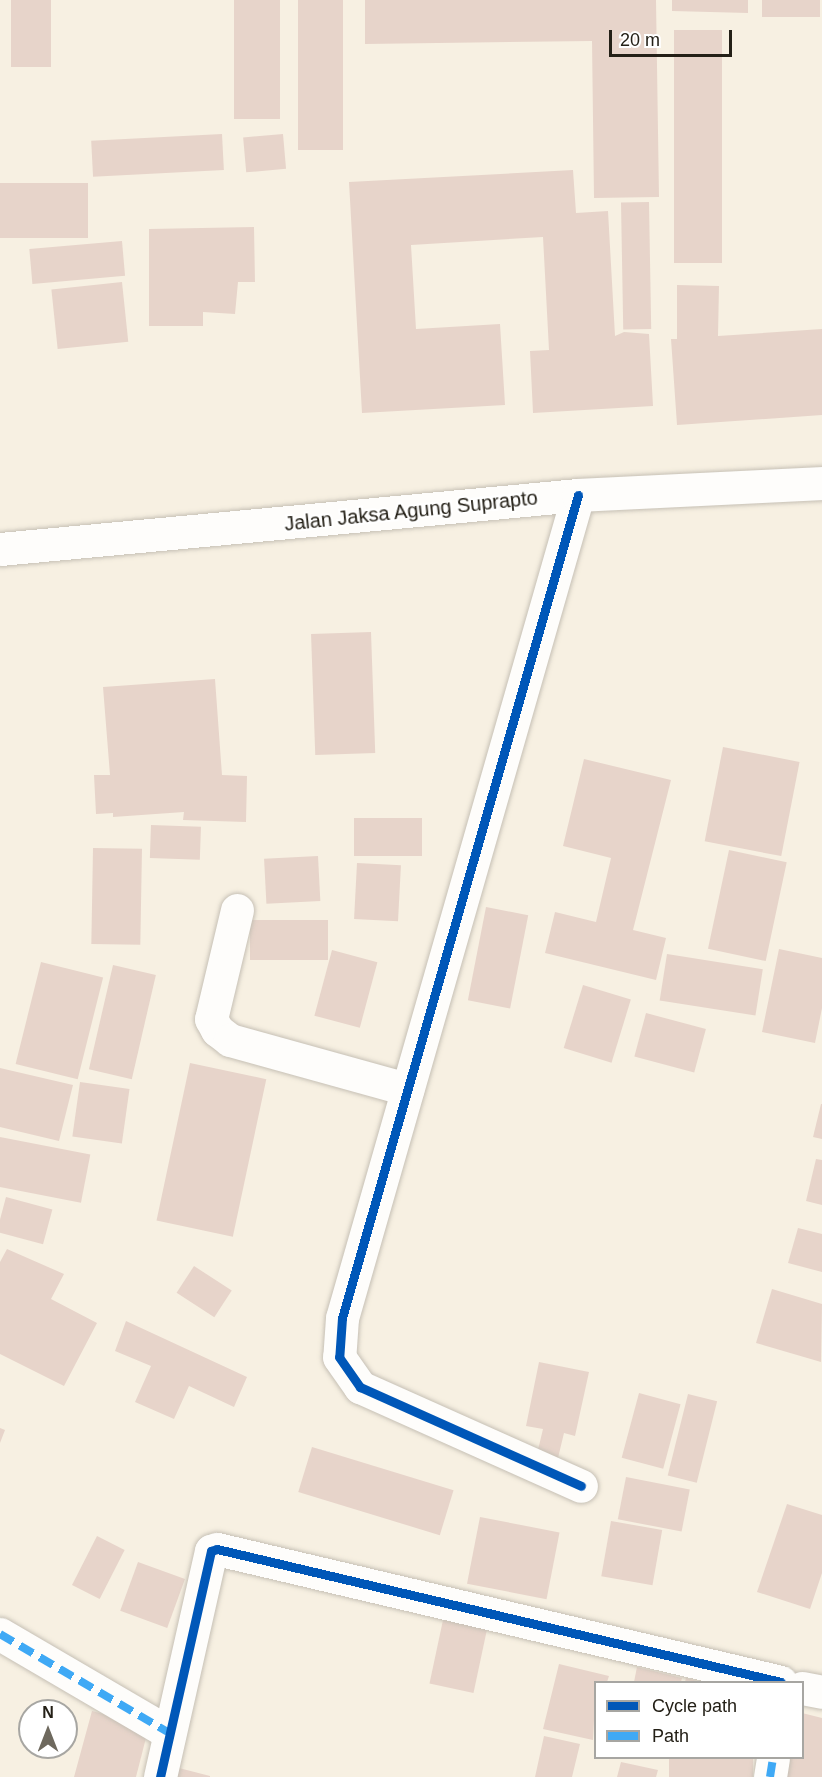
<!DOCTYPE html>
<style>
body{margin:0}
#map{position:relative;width:822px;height:1777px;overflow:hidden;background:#f7f0e2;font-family:Helvetica,sans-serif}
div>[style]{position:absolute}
.building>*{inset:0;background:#e7d4ca;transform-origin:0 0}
.roads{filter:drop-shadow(0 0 2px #c6c0b5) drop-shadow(0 0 2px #c6c0b5)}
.minor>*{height:33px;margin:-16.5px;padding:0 16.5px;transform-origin:16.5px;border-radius:16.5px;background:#fefdfb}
.secondary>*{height:33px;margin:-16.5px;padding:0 16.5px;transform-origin:16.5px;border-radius:16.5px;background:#fefdfb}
.quiet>*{height:8px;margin-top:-4px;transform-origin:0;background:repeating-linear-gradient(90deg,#3fa9f5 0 15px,transparent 0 23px)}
.cycleway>*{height:9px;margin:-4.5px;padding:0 4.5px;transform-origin:4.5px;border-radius:4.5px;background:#0057b8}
span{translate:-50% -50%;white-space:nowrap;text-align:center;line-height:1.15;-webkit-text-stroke:4.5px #fff;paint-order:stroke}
.street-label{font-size:20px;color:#242017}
.legend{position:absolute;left:594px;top:1681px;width:210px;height:78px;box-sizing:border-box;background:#fff;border:2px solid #a7a6a2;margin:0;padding:8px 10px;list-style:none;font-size:18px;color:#242017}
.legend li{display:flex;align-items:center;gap:12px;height:30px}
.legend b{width:30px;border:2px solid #a7a6a2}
.north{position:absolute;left:18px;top:1699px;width:60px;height:60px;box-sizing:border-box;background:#fff;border:2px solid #a7a6a2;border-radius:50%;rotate:0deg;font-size:16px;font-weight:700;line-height:24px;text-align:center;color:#242017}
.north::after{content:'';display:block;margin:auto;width:21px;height:27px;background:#6e695e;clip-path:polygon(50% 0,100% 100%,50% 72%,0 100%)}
.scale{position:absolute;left:609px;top:30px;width:123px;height:27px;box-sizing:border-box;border:3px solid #242017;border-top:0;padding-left:8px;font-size:18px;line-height:21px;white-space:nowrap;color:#242017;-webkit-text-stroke:4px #fff;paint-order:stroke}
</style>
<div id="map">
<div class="building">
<i style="left:11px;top:0;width:40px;height:67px"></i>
<i style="left:234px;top:0;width:46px;height:119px"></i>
<i style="left:298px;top:0;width:45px;height:150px"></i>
<i style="clip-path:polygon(365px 0,656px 0,659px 197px,594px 198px,592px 41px,365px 44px)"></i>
<i style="clip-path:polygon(672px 0,748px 0,748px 13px,672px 11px)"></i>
<i style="left:762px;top:0;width:58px;height:17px"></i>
<i style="left:674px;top:30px;width:48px;height:233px"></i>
<i style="left:222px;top:134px;width:36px;height:131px;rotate:87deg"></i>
<i style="left:283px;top:134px;width:35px;height:40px;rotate:85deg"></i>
<i style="clip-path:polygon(573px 170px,576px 213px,608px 211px,615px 336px,624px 332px,649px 334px,653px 406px,533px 413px,530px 351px,549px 350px,543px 237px,411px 245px,416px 329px,500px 324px,505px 405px,362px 413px,349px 182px)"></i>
<i style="left:88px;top:183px;width:55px;height:88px;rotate:90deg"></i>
<i style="left:649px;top:202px;width:127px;height:28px;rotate:89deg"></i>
<i style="clip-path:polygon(254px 227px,255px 282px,238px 282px,235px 314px,203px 312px,203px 326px,149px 326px,149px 229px)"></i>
<i style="left:122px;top:241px;width:35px;height:93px;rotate:85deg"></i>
<i style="left:122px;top:282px;width:60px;height:71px;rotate:84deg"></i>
<i style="clip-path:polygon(677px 285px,719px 286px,718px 336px,822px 329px,822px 415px,677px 425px,671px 339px,677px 339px)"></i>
<i style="left:371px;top:632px;width:121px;height:60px;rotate:88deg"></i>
<i style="clip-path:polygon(215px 679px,222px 775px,247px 776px,246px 822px,183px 820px,184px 812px,113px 817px,113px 813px,96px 814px,94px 775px,110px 775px,103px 687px)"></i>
<i style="left:723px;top:747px;width:78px;height:96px;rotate:11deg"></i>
<i style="clip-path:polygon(584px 759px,671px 780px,633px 930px,666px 938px,656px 980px,545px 953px,555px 912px,596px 922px,611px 858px,563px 846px)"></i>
<i style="left:354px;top:818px;width:68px;height:38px"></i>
<i style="left:151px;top:825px;width:50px;height:33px;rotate:2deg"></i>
<i style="left:93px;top:848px;width:49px;height:96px;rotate:1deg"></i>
<i style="left:729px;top:850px;width:59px;height:101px;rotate:12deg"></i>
<i style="left:318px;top:856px;width:45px;height:54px;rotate:87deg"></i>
<i style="left:357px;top:863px;width:44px;height:56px;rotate:3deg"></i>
<i style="left:486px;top:907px;width:43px;height:95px;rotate:11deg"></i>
<i style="left:250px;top:920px;width:78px;height:40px"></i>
<i style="clip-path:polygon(779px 949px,822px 958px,822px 1008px,815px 1043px,762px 1032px)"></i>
<i style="left:332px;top:950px;width:47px;height:68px;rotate:15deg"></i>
<i style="left:667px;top:954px;width:97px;height:47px;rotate:9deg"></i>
<i style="left:41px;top:962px;width:64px;height:105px;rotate:14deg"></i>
<i style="left:113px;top:965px;width:44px;height:107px;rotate:13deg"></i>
<i style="left:583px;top:985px;width:50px;height:66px;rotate:17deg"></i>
<i style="left:646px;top:1013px;width:62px;height:45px;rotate:15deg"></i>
<i style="left:190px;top:1063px;width:78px;height:161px;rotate:12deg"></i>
<i style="clip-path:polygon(0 1068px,73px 1085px,59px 1141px,0 1127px)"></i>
<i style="left:80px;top:1082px;width:50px;height:55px;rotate:8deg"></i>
<i style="clip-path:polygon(821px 1104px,822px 1104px,822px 1139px,813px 1137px)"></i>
<i style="left:0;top:1137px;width:92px;height:49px;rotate:11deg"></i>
<i style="clip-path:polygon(816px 1159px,822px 1160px,822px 1205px,806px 1201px)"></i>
<i style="left:6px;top:1197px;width:48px;height:36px;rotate:15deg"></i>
<i style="clip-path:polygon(798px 1228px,822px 1234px,822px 1272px,788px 1263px)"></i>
<i style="clip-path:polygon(7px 1249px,64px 1274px,51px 1299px,97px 1323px,64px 1386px,0 1354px,0 1262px)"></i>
<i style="left:194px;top:1266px;width:45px;height:32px;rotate:33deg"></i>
<i style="clip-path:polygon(772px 1289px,822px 1304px,821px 1362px,756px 1343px)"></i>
<i style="clip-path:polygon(126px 1321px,247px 1377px,234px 1407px,189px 1386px,174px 1419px,135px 1402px,151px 1366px,115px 1351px)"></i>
<i style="clip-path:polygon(539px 1362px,589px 1372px,575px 1436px,564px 1433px,558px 1458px,537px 1454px,543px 1429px,526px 1426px)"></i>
<i style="left:639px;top:1393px;width:43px;height:67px;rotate:15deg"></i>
<i style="left:688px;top:1394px;width:30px;height:84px;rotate:14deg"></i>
<i style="clip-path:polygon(0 1428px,5px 1430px,0 1443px)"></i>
<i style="left:312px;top:1447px;width:148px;height:47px;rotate:17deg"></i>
<i style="left:626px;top:1477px;width:65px;height:43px;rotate:11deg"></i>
<i style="clip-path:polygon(787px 1504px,822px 1515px,822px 1573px,810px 1609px,757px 1592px)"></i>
<i style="left:480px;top:1517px;width:81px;height:68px;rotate:11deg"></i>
<i style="left:611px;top:1521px;width:52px;height:56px;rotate:10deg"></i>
<i style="left:97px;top:1536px;width:31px;height:55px;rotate:27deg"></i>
<i style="left:138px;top:1562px;width:50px;height:52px;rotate:20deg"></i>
<i style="left:443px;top:1620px;width:45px;height:65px;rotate:12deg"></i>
<i style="clip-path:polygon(559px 1664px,609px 1676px,607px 1682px,596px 1682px,593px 1740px,543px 1729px)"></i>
<i style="clip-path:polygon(637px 1667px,682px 1678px,681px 1682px,634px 1682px)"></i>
<i style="clip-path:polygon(686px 1678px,701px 1682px,685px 1682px)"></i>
<i style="clip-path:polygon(92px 1711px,149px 1726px,136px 1777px,74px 1777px)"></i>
<i style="clip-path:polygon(802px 1713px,822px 1718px,822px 1777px,777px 1777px,782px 1758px,802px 1758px)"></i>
<i style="clip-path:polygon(544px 1736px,580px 1744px,572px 1777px,535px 1777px)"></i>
<i style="left:669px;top:1758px;width:84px;height:20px"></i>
<i style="clip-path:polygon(621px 1762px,658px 1770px,656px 1777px,617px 1777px)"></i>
<i style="clip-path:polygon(179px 1768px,210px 1776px,210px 1777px,177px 1777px)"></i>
</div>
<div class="roads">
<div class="minor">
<i style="left:578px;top:495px;width:856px;rotate:106deg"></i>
<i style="left:342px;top:1318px;width:39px;rotate:94deg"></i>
<i style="left:339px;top:1357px;width:37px;rotate:55deg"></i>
<i style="left:360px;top:1387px;width:242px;rotate:24.1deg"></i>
<i style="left:237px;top:910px;width:112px;rotate:103.4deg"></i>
<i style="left:211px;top:1019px;width:13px;rotate:61deg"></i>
<i style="left:217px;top:1030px;width:16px;rotate:38deg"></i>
<i style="left:230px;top:1040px;width:184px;rotate:15.5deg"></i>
<i style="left:0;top:1634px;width:194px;rotate:30.3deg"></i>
<i style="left:802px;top:1688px;width:20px;rotate:11deg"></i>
<i style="left:160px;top:1777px;width:232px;rotate:-77.3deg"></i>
<i style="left:211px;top:1551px;width:6px;rotate:-18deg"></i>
<i style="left:217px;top:1549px;width:579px;rotate:13.27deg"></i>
<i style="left:770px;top:1777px;width:19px;rotate:-81deg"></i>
</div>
<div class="secondary">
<i style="left:0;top:549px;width:581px;rotate:-5.34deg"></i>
<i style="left:578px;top:495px;width:244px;rotate:-2.8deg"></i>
</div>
</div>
<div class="quiet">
<i style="left:0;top:1634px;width:194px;rotate:30.3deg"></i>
<i style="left:770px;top:1777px;width:19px;rotate:-81deg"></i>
</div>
<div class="cycleway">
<i style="left:578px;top:495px;width:856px;rotate:106deg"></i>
<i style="left:342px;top:1318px;width:39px;rotate:94deg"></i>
<i style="left:339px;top:1357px;width:37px;rotate:55deg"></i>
<i style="left:360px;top:1387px;width:242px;rotate:24.1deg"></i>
<i style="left:160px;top:1777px;width:232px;rotate:-77.3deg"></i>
<i style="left:211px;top:1551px;width:6px;rotate:-18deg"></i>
<i style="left:217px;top:1549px;width:579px;rotate:13.27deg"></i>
</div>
<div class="street-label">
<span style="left:411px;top:511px;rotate:-6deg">Jalan Jaksa Agung Suprapto</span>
</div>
<ul class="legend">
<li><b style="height:8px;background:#0057b8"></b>Cycle path</li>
<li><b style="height:8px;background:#3fa9f5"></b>Path</li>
</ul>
<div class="north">N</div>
<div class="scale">20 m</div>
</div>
